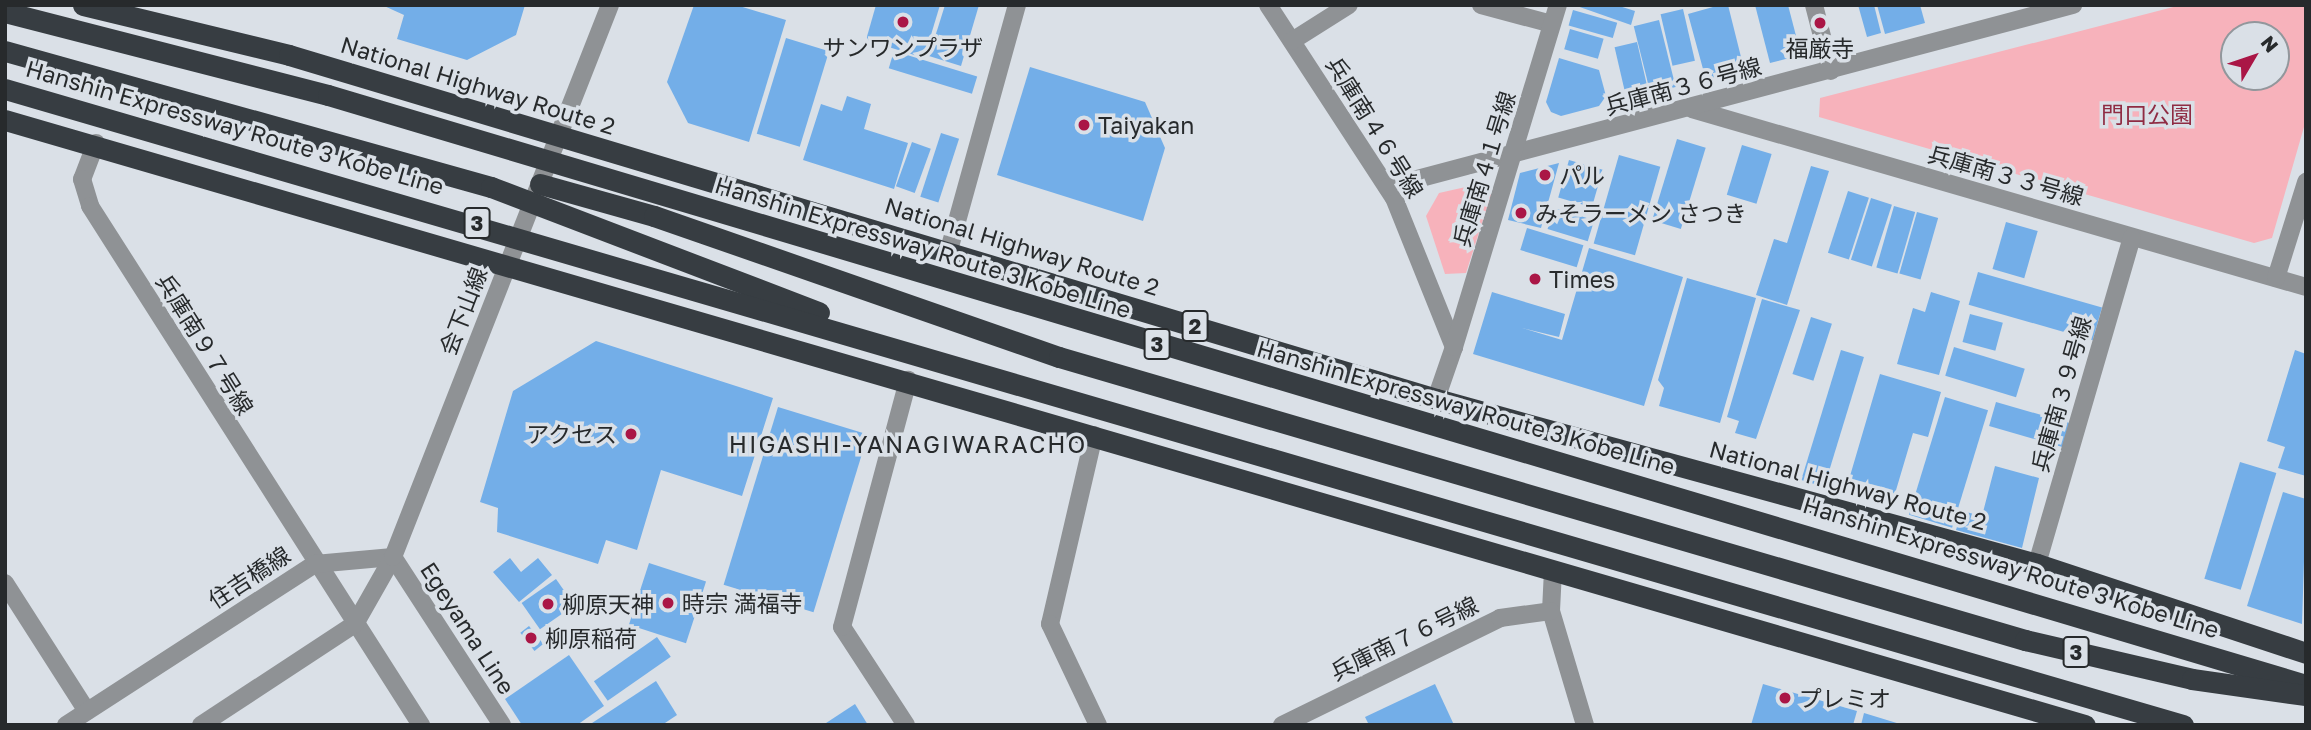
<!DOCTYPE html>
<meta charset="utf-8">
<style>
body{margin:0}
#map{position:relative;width:2311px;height:730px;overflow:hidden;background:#dae0e7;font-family:"Golos Text","Noto Sans JP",sans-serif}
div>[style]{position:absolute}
.green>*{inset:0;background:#f7b2bb}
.building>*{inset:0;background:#73aee8;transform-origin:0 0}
.minor>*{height:18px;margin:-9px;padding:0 9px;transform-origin:9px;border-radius:9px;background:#8f9295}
.highway>*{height:21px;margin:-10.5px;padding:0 10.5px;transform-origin:10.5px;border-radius:10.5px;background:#373d42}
.dots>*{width:19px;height:19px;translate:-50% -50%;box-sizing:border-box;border:4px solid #dae0e7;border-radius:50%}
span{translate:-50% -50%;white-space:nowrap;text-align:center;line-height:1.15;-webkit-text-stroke:7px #dae0e7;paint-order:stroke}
.shield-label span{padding:2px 5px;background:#dae0e7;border:2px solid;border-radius:5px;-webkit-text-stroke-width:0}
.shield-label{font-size:21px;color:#272a2c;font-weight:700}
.poi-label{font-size:23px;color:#272a2c}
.left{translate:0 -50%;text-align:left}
.right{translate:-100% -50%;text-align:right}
.street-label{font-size:23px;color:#272a2c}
.park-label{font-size:23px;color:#8f2b43}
.neighbourhood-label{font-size:24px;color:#272a2c;letter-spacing:2px}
.frame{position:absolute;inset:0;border:7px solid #272a2c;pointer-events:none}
.north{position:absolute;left:2220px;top:21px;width:70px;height:70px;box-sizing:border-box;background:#dae0e7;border:2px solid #92979c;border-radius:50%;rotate:51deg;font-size:19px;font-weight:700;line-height:28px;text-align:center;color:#272a2c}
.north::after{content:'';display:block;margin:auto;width:24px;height:32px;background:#aa1646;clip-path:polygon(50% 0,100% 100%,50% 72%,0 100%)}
</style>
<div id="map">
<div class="green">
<i style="clip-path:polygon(evenodd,2181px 5px,2306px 5px,2306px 120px,2272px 238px,2254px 243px,1819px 117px,1820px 98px,2181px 5px,2234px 35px,2276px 35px,2276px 77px,2234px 77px,2234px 35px)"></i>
<i style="clip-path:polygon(1479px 184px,1491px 195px,1466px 273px,1445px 274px,1426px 216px,1439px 193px)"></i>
</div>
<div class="building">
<i style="clip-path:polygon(382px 5px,525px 5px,516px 35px,467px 60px,397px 39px,404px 15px)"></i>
<i style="clip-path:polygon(694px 5px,736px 5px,786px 20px,749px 142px,688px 123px,667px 82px)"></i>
<i style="clip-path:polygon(876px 5px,940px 5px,924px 58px,866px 40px)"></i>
<i style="clip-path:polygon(945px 5px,979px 5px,961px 66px,929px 56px)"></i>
<i style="clip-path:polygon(1574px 5px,1616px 5px,1635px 11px,1631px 25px)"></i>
<i style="clip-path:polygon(1720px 5px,1728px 5px,1742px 61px,1731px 64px,1733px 73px,1706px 80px,1688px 14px)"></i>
<i style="clip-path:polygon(1755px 5px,1788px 5px,1801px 55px,1770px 63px)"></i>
<i style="clip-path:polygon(1858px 5px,1874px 5px,1881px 33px,1867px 37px)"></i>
<i style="clip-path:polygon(1877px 5px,1920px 5px,1925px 23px,1885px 34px)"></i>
<i style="left:1683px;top:9px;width:53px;height:23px;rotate:77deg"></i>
<i style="left:1573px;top:10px;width:46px;height:16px;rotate:16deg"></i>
<i style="left:1659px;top:20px;width:69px;height:26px;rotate:76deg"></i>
<i style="left:1570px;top:29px;width:35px;height:21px;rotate:16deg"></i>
<i style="left:786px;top:38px;width:45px;height:100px;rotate:17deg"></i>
<i style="left:1637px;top:42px;width:52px;height:23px;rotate:77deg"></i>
<i style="left:894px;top:51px;width:87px;height:18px;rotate:17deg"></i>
<i style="clip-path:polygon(1559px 58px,1599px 70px,1606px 96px,1599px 106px,1561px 116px,1551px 112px,1546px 102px)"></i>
<i style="clip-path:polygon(1030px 67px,1145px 102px,1165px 148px,1143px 221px,997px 175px)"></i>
<i style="clip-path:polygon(847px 96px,871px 104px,864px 129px,908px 143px,894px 189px,803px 160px,821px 104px,842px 111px)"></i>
<i style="left:941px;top:133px;width:19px;height:67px;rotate:18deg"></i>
<i style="left:1677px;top:139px;width:30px;height:85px;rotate:17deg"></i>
<i style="left:912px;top:142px;width:20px;height:47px;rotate:20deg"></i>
<i style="left:1742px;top:145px;width:31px;height:52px;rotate:17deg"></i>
<i style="left:1619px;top:155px;width:43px;height:92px;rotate:16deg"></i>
<i style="left:1569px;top:160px;width:35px;height:39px;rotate:16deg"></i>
<i style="clip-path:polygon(1559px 163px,1541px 228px,1508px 220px,1520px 173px)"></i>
<i style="clip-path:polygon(1811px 166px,1829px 171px,1787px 305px,1756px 295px,1774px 239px,1787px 243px)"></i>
<i style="left:1848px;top:191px;width:22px;height:65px;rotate:18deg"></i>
<i style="left:1871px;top:198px;width:22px;height:65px;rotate:18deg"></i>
<i style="left:1894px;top:206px;width:22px;height:64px;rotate:16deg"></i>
<i style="left:1554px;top:208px;width:42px;height:22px;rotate:17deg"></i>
<i style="left:1917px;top:212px;width:22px;height:64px;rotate:16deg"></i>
<i style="left:2006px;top:222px;width:33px;height:49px;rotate:16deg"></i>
<i style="left:1527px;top:228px;width:59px;height:23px;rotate:17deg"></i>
<i style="clip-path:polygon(1589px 248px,1683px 277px,1644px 406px,1473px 354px,1492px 292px,1565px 314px,1559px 337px,1522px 328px,1562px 340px)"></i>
<i style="left:1978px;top:272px;width:129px;height:34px;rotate:16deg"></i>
<i style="clip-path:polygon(1687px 278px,1756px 298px,1720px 423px,1659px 406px,1664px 388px,1658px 380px)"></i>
<i style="clip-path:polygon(1931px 292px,1960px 301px,1939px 375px,1897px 364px,1913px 308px,1925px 312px)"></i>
<i style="clip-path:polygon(1762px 299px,1800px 310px,1756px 439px,1735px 433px,1739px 421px,1727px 417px)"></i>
<i style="left:1970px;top:314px;width:34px;height:29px;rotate:15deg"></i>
<i style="left:1811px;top:317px;width:22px;height:60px;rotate:18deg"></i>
<i style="clip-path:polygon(596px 341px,773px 398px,742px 496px,661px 470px,637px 550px,606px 540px,598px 564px,497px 532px,498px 508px,480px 502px,513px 391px)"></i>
<i style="left:1954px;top:347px;width:74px;height:30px;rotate:17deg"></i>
<i style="left:1841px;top:350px;width:24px;height:136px;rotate:17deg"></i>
<i style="clip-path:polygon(2295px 350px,2306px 354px,2306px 476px,2278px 468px,2285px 447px,2267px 441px)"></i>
<i style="clip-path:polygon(1880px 374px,1941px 392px,1928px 437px,1913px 433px,1891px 507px,1845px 493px)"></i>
<i style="left:1945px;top:397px;width:45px;height:123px;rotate:17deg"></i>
<i style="left:1996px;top:402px;width:79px;height:25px;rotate:16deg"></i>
<i style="left:778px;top:407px;width:94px;height:186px;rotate:17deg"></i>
<i style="left:2240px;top:462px;width:38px;height:122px;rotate:17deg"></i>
<i style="clip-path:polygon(1995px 466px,2039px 478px,2022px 548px,1956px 530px,1962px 511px,1982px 516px)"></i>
<i style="clip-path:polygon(2283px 492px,2306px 499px,2302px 624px,2247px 606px)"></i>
<i style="clip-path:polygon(510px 558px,521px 572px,538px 558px,552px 575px,519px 602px,493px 572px)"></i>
<i style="left:649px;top:563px;width:60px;height:65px;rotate:18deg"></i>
<i style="left:556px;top:579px;width:32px;height:42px;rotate:55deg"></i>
<i style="left:529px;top:626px;width:23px;height:11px;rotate:52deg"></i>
<i style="left:657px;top:637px;width:24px;height:77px;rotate:55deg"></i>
<i style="clip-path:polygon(569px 655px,604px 706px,577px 725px,522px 725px,505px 699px)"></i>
<i style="clip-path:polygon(656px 681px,677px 715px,662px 725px,589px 725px)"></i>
<i style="clip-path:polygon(1435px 684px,1454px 725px,1369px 725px,1365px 717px)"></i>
<i style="clip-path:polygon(1763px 684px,1857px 711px,1853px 725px,1751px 725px)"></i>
<i style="clip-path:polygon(855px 704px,868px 725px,823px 725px)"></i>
<i style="clip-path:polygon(1864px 713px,1900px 724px,1900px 725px,1861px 725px)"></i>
</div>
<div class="minor">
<i style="left:1268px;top:5px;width:230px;rotate:56.9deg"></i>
<i style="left:1394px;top:198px;width:161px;rotate:68.1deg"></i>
<i style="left:1454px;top:347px;width:55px;rotate:109.1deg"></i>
<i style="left:1481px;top:5px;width:73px;rotate:15deg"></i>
<i style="left:1814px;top:5px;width:68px;rotate:75.6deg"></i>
<i style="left:1292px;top:41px;width:67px;rotate:-32.3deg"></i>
<i style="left:1692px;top:109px;width:639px;rotate:16.17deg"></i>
<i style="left:96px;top:143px;width:39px;rotate:111deg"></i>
<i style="left:82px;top:179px;width:28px;rotate:73deg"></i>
<i style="left:90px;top:206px;width:616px;rotate:57.47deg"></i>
<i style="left:1387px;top:187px;width:710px;rotate:-14.86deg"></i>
<i style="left:949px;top:250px;width:254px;rotate:-74.5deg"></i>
<i style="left:2276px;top:278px;width:101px;rotate:-72.6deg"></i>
<i style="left:1454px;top:347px;width:357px;rotate:-73.1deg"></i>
<i style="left:1094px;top:435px;width:194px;rotate:103.1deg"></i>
<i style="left:1050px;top:624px;width:112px;rotate:64.6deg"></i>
<i style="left:393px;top:557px;width:200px;rotate:57deg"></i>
<i style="left:2037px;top:564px;width:340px;rotate:-73.8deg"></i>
<i style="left:1553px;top:570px;width:41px;rotate:92.8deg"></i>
<i style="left:1551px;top:611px;width:119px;rotate:73.4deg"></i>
<i style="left:5px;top:583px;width:152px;rotate:57.4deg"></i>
<i style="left:66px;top:725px;width:297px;rotate:-32.9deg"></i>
<i style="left:315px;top:564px;width:78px;rotate:-5.1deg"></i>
<i style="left:201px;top:725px;width:184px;rotate:-33.3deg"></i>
<i style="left:355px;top:624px;width:77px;rotate:-60.4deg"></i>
<i style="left:393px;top:557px;width:593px;rotate:-68.54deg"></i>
<i style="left:906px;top:725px;width:117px;rotate:-123.1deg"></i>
<i style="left:842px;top:627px;width:256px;rotate:-75deg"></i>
<i style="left:1282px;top:725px;width:243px;rotate:-26.1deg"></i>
<i style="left:1500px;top:618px;width:51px;rotate:-7.8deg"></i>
</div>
<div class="highway">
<i style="left:83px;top:5px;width:212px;rotate:13.6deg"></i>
<i style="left:289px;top:55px;width:1197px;rotate:16.69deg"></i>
<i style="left:1436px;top:399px;width:623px;rotate:15.35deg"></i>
<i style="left:2037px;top:564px;width:283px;rotate:18.3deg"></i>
<i style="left:5px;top:12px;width:333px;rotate:14.4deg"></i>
<i style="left:328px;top:95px;width:2064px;rotate:16.61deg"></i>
<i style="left:5px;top:51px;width:505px;rotate:15.63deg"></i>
<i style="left:491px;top:187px;width:351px;rotate:20.9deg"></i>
<i style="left:5px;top:89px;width:2269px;rotate:16.28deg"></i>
<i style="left:5px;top:120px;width:2166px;rotate:16.22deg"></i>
<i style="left:540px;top:184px;width:118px;rotate:15.7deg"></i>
<i style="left:654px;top:216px;width:429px;rotate:19.2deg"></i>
<i style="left:1059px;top:357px;width:1007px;rotate:16.33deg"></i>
<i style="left:2025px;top:640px;width:171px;rotate:13.1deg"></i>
<i style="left:2192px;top:679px;width:113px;rotate:8.1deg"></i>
</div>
<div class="dots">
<i style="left:903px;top:22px;background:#aa1646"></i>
<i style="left:1820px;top:23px;background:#aa1646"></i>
<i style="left:1084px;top:125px;background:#aa1646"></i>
<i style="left:1545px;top:175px;background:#aa1646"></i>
<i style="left:1521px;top:213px;background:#aa1646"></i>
<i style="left:1535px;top:279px;background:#aa1646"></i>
<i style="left:631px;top:434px;background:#aa1646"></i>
<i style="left:668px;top:603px;background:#aa1646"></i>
<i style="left:548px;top:604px;background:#aa1646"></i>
<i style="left:531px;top:638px;background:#aa1646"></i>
<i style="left:1785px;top:698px;background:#aa1646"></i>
</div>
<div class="shield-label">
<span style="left:477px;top:223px">3</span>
<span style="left:1195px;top:326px">2</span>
<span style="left:1157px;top:344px">3</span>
<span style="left:2076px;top:652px">3</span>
</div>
<div class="poi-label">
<span style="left:903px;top:47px">サンワンプラザ</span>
<span style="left:1820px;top:48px">福厳寺</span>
<span class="left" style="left:1098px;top:125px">Taiyakan</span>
<span class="left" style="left:1559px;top:175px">パル</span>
<span class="left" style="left:1535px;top:213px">みそラーメン さつき</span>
<span class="left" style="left:1549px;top:279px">Times</span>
<span class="right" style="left:617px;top:434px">アクセス</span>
<span class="left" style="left:682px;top:603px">時宗 満福寺</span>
<span class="left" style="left:562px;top:604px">柳原天神</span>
<span class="left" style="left:545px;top:638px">柳原稲荷</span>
<span class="left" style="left:1799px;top:698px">プレミオ</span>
</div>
<div class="street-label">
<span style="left:478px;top:85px;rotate:17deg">National Highway Route 2</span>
<span style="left:1683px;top:86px;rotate:-15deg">兵庫南３６号線</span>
<span style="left:235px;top:127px;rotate:16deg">Hanshin Expressway Route 3 Kobe Line</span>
<span style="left:1375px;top:127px;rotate:58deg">兵庫南４６号線</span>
<span style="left:1484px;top:169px;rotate:-73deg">兵庫南４１号線</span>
<span style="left:2006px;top:175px;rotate:16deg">兵庫南３３号線</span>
<span style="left:1022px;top:246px;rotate:17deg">National Highway Route 2</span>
<span style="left:923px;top:247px;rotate:17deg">Hanshin Expressway Route 3 Kobe Line</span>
<span style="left:463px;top:311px;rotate:-69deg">会下山線</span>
<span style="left:205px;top:344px;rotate:58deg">兵庫南９７号線</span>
<span style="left:2061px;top:394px;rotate:-74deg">兵庫南３９号線</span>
<span style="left:1466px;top:407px;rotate:16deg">Hanshin Expressway Route 3 Kobe Line</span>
<span style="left:1848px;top:485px;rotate:15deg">National Highway Route 2</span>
<span style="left:2011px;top:567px;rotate:17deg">Hanshin Expressway Route 3 Kobe Line</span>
<span style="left:249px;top:577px;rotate:-33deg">住吉橋線</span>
<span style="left:468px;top:628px;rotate:57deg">Egeyama Line</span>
<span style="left:1404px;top:638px;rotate:-26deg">兵庫南７６号線</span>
</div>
<div class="park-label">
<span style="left:2147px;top:114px">門口公園</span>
</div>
<div class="neighbourhood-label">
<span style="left:908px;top:444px">HIGASHI-YANAGIWARACHO</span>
</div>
<div class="frame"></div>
<div class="north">N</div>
</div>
